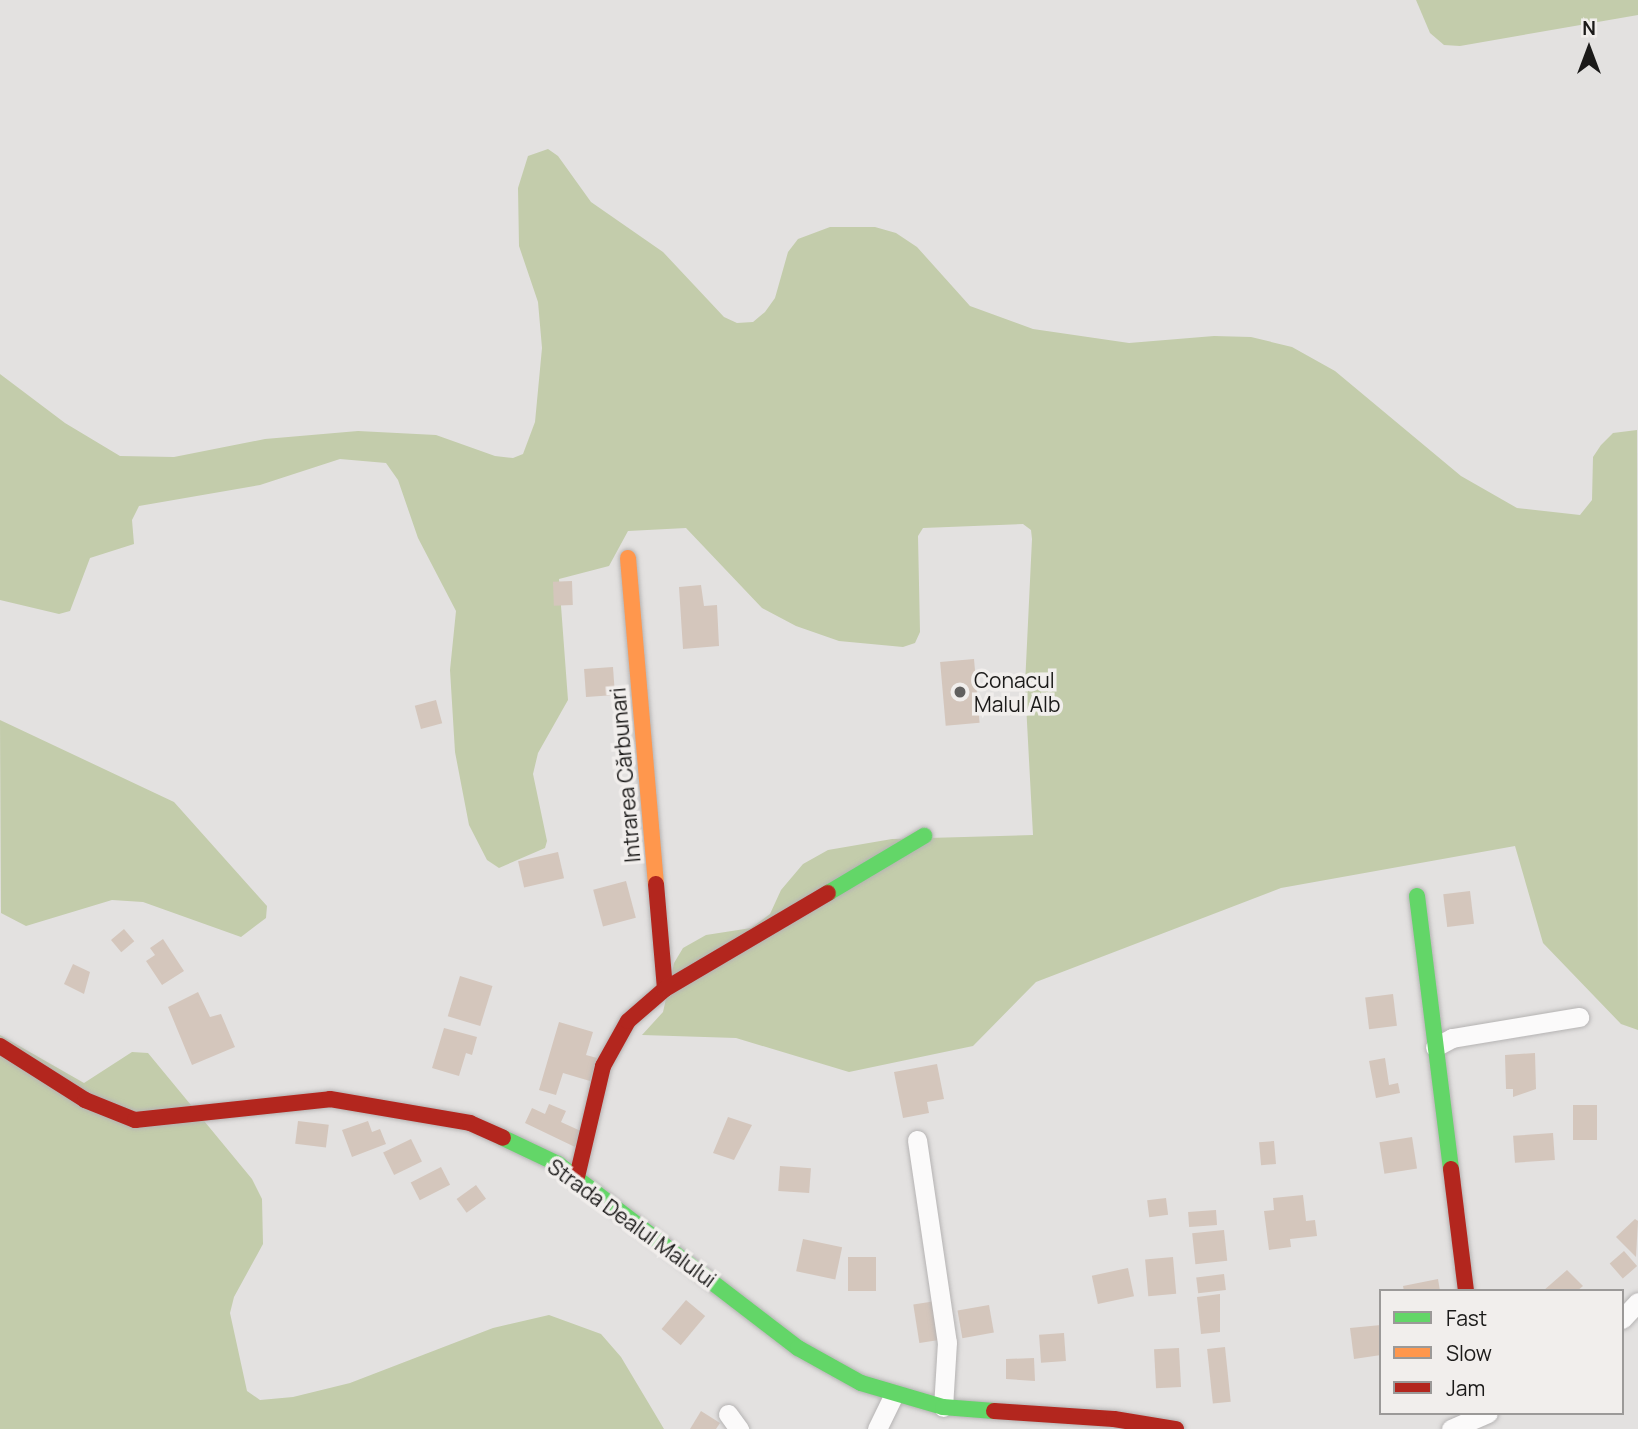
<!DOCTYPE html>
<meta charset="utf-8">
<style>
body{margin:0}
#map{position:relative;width:1638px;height:1429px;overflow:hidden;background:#e3e1e0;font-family:Manrope,sans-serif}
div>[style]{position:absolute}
.green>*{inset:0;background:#c3ccab}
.building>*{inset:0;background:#d4c6bc;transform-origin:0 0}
.roads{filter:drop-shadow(0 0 2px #b5b3b3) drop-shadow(0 0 2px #b5b3b3)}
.street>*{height:19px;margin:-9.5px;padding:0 9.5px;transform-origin:9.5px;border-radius:9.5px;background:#fbfafa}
.fast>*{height:16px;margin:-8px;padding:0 8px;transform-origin:8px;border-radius:8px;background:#63d668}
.slow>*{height:16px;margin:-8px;padding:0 8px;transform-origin:8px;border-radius:8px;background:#ff974d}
.jam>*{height:16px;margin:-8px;padding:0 8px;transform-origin:8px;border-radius:8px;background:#b3261e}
.dots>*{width:19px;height:19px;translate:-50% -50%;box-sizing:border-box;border:4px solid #f1eeec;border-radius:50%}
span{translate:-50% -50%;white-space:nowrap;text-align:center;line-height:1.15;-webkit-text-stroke:7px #f1eeec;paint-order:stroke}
.poi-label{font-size:21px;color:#1b1a19}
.left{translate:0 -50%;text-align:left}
.street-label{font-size:21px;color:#1b1a19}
.legend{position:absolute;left:1379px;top:1289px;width:245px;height:126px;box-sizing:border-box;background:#f1eeec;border:2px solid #9b9998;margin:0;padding:9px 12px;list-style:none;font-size:21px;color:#1b1a19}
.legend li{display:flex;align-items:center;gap:14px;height:35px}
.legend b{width:35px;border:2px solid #9b9998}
.north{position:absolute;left:1554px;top:14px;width:70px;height:70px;-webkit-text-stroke:5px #f1eeec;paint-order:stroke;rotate:0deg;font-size:19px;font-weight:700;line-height:28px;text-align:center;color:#1b1a19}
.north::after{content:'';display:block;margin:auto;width:24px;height:32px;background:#1b1a19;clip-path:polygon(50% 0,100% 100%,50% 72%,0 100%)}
</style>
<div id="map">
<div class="green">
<i style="clip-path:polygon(1416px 0,1638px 0,1638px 15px,1460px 46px,1444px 45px,1430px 33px)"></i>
<i style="clip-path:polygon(548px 149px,558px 156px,591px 202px,663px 252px,724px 317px,737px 323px,753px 322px,765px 312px,775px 298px,788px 252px,798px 239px,830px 227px,875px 227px,896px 233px,917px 247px,970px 306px,1033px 329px,1129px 343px,1214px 336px,1251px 337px,1292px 347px,1335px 371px,1461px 476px,1517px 508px,1580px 515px,1592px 500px,1593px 457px,1601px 445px,1613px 433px,1637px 430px,1638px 1030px,1621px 1024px,1543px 943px,1515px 846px,1281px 888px,1036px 982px,973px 1046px,849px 1072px,736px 1038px,642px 1035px,663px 1012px,674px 963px,683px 948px,706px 935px,751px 928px,770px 914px,781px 890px,803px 864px,828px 850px,892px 839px,1033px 835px,1025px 685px,1032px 539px,1031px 530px,1023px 524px,923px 528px,918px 536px,920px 632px,915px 643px,903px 647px,839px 641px,796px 626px,762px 608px,686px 528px,628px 531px,609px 566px,559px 579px,568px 700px,538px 753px,533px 774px,547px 841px,545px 848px,499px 868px,487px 860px,469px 825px,455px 752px,450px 670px,456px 611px,418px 538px,398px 480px,386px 463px,340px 459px,260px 485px,139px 506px,132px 520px,134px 544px,90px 558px,70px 611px,59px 614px,0 600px,0 374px,65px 423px,120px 456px,174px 457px,265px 439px,358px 431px,436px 435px,495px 456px,513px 458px,523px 454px,535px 422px,542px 348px,538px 302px,519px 246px,518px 188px,528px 156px)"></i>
<i style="clip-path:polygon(0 720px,174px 802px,267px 906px,266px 918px,241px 937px,143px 902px,112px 900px,26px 926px,1px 913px)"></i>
<i style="clip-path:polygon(0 1035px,84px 1083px,132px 1052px,148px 1053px,252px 1179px,262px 1199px,263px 1244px,234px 1297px,230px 1313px,247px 1391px,260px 1400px,293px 1397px,350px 1383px,493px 1328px,549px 1315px,601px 1334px,621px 1357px,664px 1429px,0 1429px)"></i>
</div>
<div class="building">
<i style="left:572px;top:581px;width:24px;height:19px;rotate:88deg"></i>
<i style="clip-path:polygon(701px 585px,704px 606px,717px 605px,719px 646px,683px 649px,679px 587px)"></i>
<i style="left:974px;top:659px;width:64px;height:34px;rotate:85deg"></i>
<i style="left:613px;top:667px;width:28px;height:29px;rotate:86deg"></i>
<i style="left:436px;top:700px;width:24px;height:22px;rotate:75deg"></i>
<i style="left:558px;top:852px;width:27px;height:41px;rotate:77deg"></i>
<i style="left:626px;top:881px;width:38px;height:34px;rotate:75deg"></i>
<i style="left:1470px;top:891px;width:33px;height:27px;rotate:83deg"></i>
<i style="left:124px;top:929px;width:16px;height:17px;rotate:50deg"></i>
<i style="clip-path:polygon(163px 939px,184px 971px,162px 985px,146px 961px,155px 955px,150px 948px)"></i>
<i style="clip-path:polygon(73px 964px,90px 972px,84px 994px,64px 984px)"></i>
<i style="left:460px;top:976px;width:34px;height:42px;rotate:17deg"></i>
<i style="clip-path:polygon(198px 992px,210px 1017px,221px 1014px,235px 1047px,192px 1065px,168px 1007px)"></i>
<i style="left:1393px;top:994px;width:32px;height:28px;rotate:83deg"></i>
<i style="clip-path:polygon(559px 1022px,593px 1032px,586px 1055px,597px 1058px,590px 1081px,563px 1073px,556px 1095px,539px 1090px)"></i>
<i style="clip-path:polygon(444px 1028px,477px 1037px,472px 1055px,466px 1053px,459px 1076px,432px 1068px)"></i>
<i style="clip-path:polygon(1535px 1053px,1536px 1089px,1513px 1097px,1513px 1089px,1506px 1089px,1505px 1055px)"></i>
<i style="clip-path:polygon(1385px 1058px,1389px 1085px,1398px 1083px,1400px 1093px,1376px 1098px,1369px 1061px)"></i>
<i style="clip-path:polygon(937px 1064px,944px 1099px,927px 1102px,929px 1113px,903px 1118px,894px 1072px)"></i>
<i style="clip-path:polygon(549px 1104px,566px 1111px,561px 1122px,583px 1132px,575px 1147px,525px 1123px,532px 1108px,545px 1114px)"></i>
<i style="left:1597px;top:1105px;width:35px;height:24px;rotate:90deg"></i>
<i style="clip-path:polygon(728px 1117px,752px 1125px,734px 1160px,713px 1153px)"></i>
<i style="left:298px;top:1121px;width:31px;height:23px;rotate:7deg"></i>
<i style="clip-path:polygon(368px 1121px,372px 1132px,380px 1129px,386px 1144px,352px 1157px,342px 1130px)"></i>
<i style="left:1553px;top:1133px;width:27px;height:40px;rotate:86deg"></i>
<i style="left:1412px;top:1137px;width:32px;height:33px;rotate:81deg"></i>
<i style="left:411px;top:1139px;width:25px;height:31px;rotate:64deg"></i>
<i style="left:1274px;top:1141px;width:23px;height:15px;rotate:85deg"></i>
<i style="left:780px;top:1166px;width:31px;height:25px;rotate:4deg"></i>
<i style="left:441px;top:1167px;width:20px;height:34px;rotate:63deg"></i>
<i style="left:476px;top:1185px;width:17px;height:24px;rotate:54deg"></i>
<i style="clip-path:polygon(1303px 1195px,1306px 1221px,1315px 1220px,1317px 1236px,1290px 1239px,1291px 1247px,1269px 1250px,1264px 1211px,1274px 1210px,1273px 1198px)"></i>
<i style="left:1166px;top:1198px;width:17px;height:19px;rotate:83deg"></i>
<i style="left:1216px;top:1210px;width:15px;height:28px;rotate:86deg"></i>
<i style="clip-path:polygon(1635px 1219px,1638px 1221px,1636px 1257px,1616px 1237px)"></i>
<i style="left:1224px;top:1230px;width:31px;height:32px;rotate:84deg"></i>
<i style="left:803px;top:1239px;width:40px;height:33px;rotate:12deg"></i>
<i style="left:1624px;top:1251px;width:20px;height:19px;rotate:49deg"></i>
<i style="left:848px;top:1257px;width:28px;height:34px"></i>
<i style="left:1173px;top:1257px;width:37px;height:28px;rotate:85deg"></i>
<i style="left:1128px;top:1268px;width:29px;height:37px;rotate:78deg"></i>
<i style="clip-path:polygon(1567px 1270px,1583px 1286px,1577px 1291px,1543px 1291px)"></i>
<i style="left:1224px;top:1274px;width:16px;height:28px;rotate:83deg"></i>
<i style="clip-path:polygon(1438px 1279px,1440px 1291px,1404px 1291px,1403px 1286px)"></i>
<i style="clip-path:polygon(1220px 1294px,1220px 1332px,1201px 1334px,1197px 1297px)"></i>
<i style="left:686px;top:1300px;width:25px;height:38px;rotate:40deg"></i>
<i style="left:936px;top:1301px;width:39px;height:23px;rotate:81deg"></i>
<i style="left:989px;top:1305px;width:28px;height:32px;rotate:80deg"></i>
<i style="clip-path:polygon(1381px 1325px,1381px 1355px,1354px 1359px,1350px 1328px)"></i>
<i style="left:1064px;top:1333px;width:28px;height:25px;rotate:86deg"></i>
<i style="left:1225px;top:1347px;width:55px;height:18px;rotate:84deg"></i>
<i style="left:1179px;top:1348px;width:39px;height:25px;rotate:87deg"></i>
<i style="clip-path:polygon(1034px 1358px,1035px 1381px,1006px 1379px,1006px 1359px)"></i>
<i style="clip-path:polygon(701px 1411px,720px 1423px,716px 1429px,690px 1429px)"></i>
</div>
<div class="roads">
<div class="street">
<i style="left:1435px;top:1047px;width:19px;rotate:-28deg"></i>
<i style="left:1452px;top:1038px;width:129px;rotate:-9.4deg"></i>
<i style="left:917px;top:1140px;width:204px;rotate:81.6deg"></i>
<i style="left:947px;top:1342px;width:65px;rotate:93.5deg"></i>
<i style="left:1622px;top:1319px;width:23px;rotate:-47deg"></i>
<i style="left:728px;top:1414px;width:19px;rotate:54deg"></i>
<i style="left:877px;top:1429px;width:37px;rotate:-64deg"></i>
<i style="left:1451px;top:1429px;width:40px;rotate:-23.4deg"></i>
</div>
<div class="fast">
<i style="left:828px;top:893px;width:112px;rotate:-30.7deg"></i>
<i style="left:1417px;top:896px;width:275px;rotate:82.9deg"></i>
<i style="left:503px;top:1138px;width:61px;rotate:25.3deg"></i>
<i style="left:558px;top:1164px;width:302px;rotate:37.5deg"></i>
<i style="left:798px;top:1348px;width:72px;rotate:29.1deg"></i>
<i style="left:861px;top:1383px;width:85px;rotate:16.3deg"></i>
<i style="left:943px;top:1407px;width:51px;rotate:4.5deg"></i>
</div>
<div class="slow">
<i style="left:628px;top:558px;width:327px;rotate:85.1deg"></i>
</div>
<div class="jam">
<i style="left:656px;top:884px;width:105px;rotate:85.1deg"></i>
<i style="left:0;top:1046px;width:101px;rotate:32.4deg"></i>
<i style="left:85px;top:1100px;width:54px;rotate:21.8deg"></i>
<i style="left:135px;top:1120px;width:196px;rotate:-6.1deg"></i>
<i style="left:330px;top:1099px;width:142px;rotate:9.7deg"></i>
<i style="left:470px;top:1123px;width:36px;rotate:24deg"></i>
<i style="left:1451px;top:1169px;width:123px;rotate:83deg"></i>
<i style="left:577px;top:1177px;width:114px;rotate:-76.8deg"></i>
<i style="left:603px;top:1066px;width:51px;rotate:-60.9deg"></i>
<i style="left:628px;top:1021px;width:49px;rotate:-40.9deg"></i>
<i style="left:665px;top:989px;width:189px;rotate:-30.5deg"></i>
<i style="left:994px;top:1411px;width:120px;rotate:3.8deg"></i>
<i style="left:1114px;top:1419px;width:63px;rotate:9.2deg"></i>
</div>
</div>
<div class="dots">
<i style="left:960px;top:692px;background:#61605f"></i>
</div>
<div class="poi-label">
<span class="left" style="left:974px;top:692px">Conacul<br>Malul Alb</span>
</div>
<div class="street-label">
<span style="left:625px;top:775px;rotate:-95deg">Intrarea Cărbunari</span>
<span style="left:632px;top:1223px;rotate:36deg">Strada Dealul Malului</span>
</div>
<ul class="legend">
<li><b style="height:9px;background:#63d668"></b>Fast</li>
<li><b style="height:9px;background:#ff974d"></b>Slow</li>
<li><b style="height:9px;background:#b3261e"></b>Jam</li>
</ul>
<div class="north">N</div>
</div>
